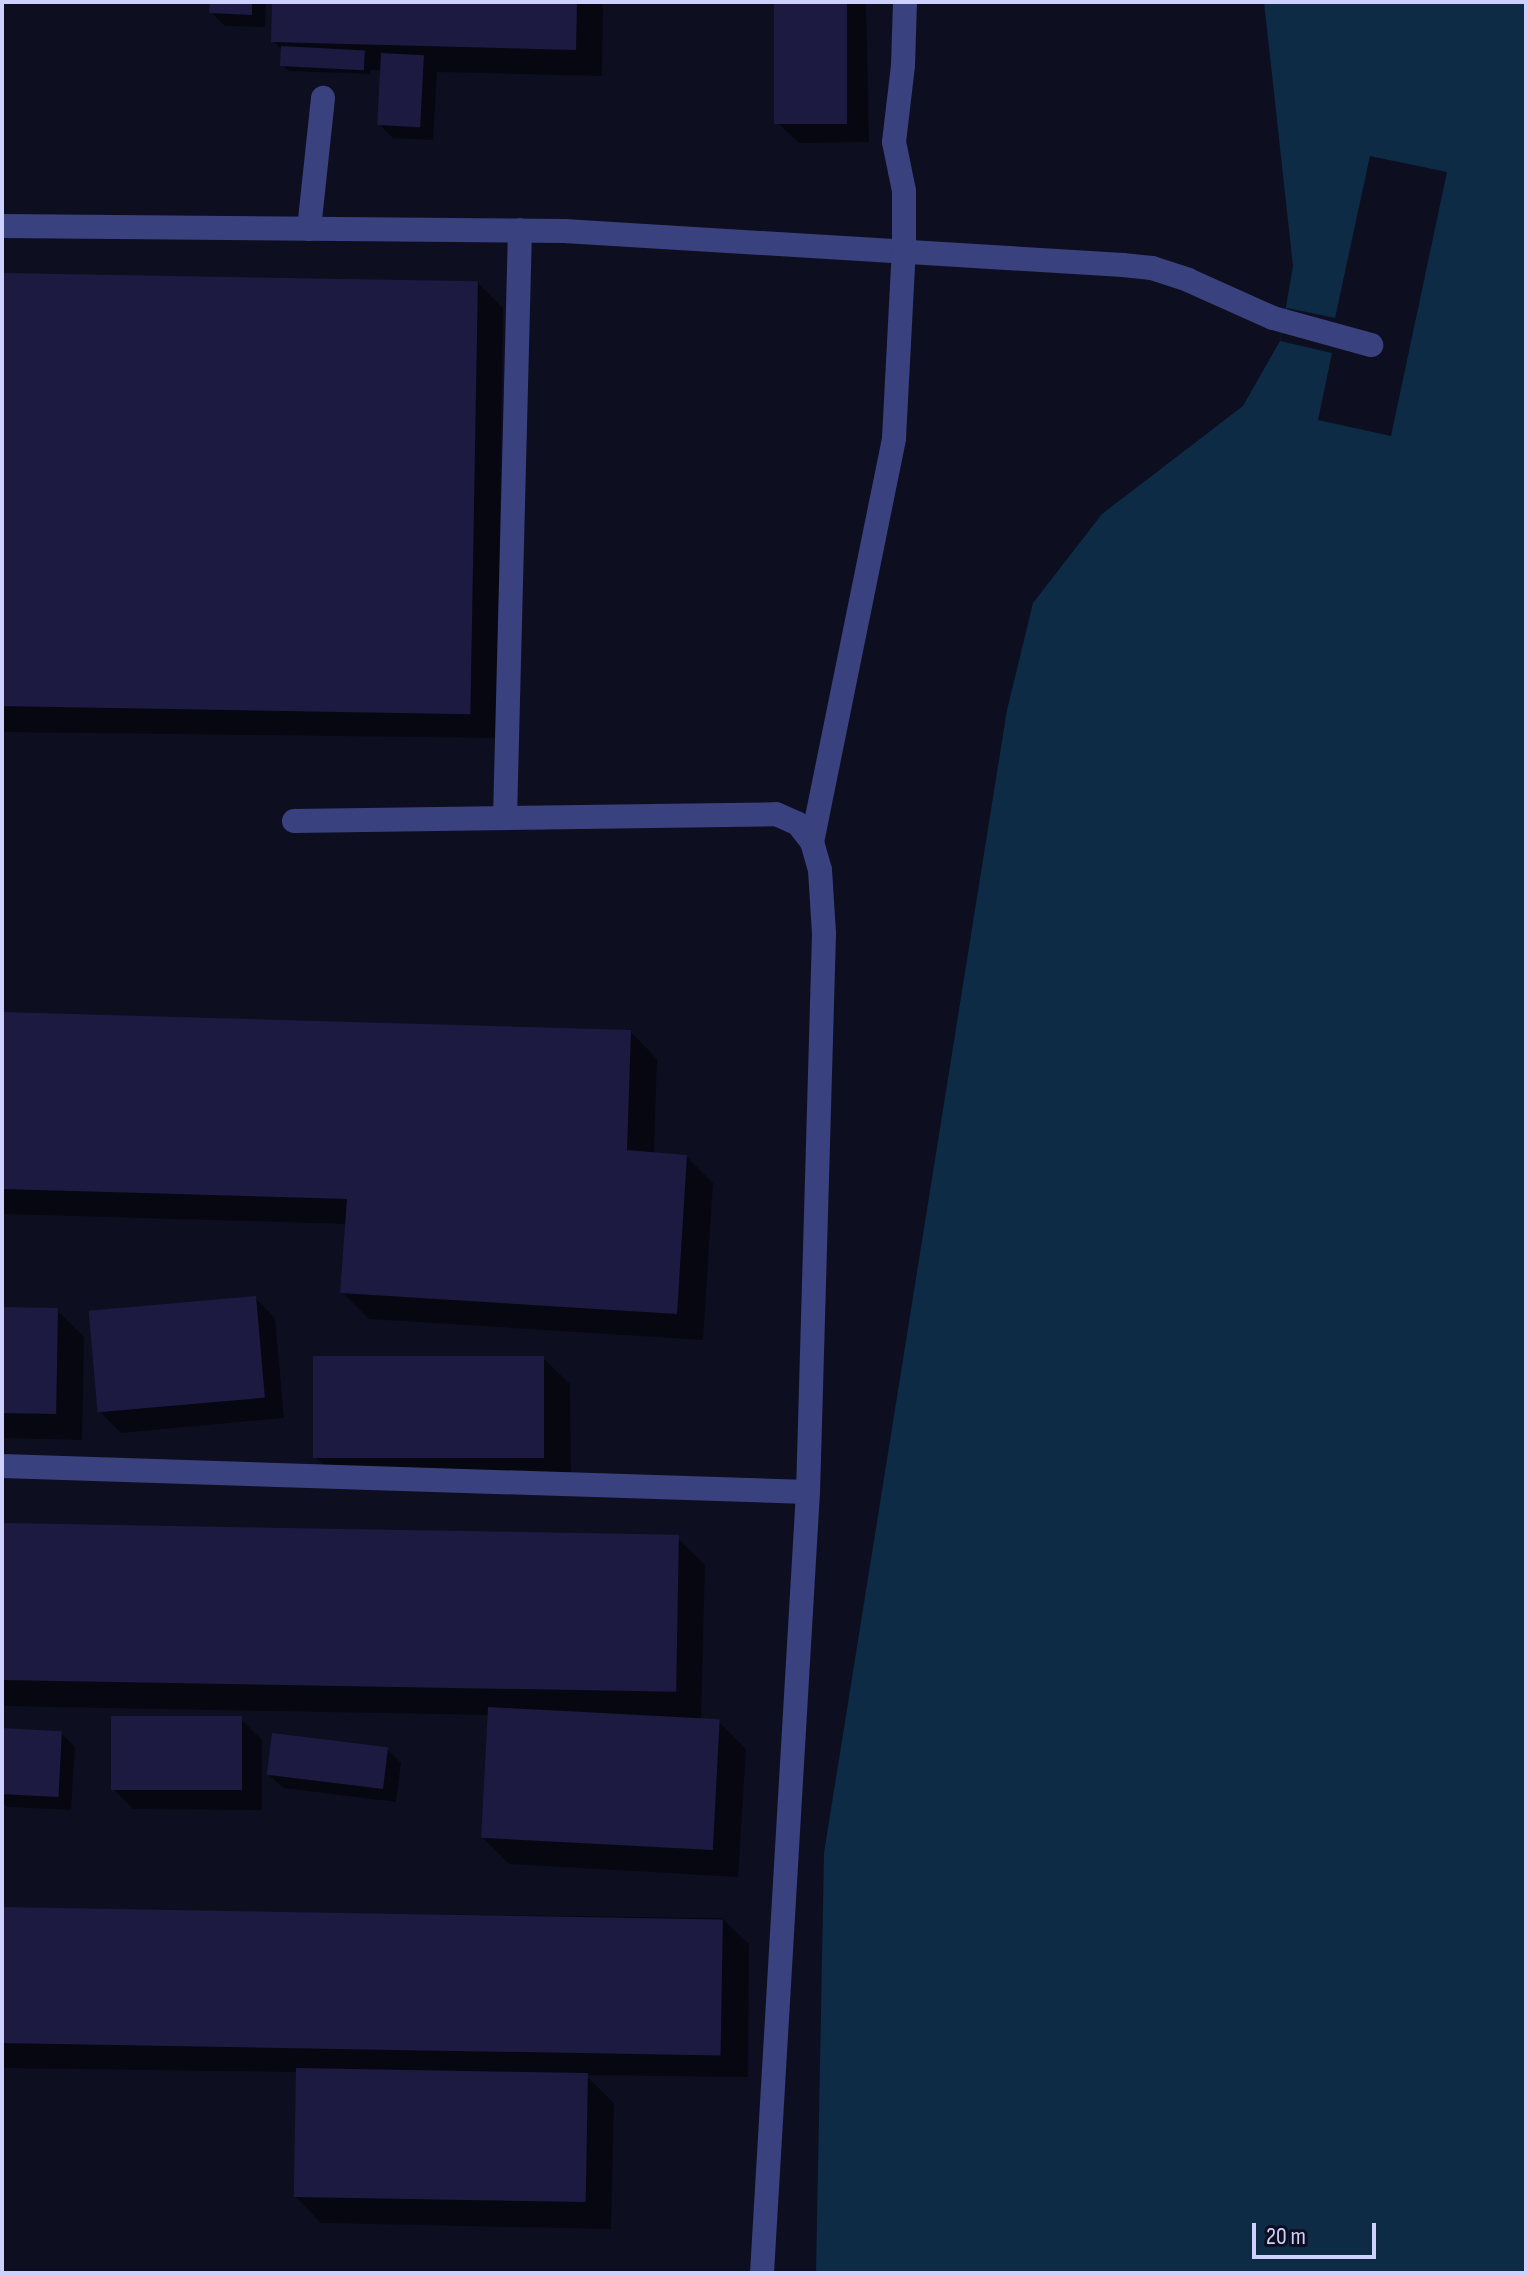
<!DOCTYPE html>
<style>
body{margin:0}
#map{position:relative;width:1528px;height:2275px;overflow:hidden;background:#0e0e21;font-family:"Sofia Sans Condensed",sans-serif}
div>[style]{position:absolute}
.water>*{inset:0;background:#0d2b45}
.pier>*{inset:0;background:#0e0e21}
.shadow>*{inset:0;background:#0007}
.building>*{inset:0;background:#1c1a41;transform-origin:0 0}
.minor>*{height:24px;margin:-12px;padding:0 12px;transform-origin:12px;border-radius:12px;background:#3a417f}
span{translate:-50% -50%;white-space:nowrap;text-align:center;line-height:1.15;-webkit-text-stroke:6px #0e0e21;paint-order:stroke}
.frame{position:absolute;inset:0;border:4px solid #ced0fe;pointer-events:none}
.scale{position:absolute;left:1252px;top:2223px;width:124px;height:36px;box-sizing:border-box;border:4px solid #ced0fe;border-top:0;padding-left:10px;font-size:24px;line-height:28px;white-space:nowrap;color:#ced0fe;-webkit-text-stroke:6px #0e0e21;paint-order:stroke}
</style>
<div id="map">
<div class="water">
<i style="clip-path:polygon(1264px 2px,1526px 2px,1526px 2273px,816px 2273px,824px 1853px,1007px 710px,1033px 603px,1102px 514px,1243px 406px,1280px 341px,1293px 266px)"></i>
</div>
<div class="pier">
<i style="clip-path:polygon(1370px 156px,1447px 172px,1391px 436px,1318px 420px,1332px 353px,1280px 341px,1287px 308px,1335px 318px)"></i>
</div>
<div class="shadow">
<i style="clip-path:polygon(212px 2px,266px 2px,265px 27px,225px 26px,212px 13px)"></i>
<i style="clip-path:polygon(274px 2px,603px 2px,602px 76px,437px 72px,433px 140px,393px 138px,379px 124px,382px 70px,370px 70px,370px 74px,289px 71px,282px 65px,283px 51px,273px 41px)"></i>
<i style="clip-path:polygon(776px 2px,866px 2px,869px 142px,799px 143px,778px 123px)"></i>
<i style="clip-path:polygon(2px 275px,477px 282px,503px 308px,497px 738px,2px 732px)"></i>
<i style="clip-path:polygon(2px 1014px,631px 1032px,657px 1059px,654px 1154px,686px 1156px,713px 1183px,703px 1340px,369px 1319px,342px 1292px,347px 1224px,2px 1214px)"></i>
<i style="clip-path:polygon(255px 1298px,275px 1318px,284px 1418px,121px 1433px,100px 1412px)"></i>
<i style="clip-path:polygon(2px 1309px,57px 1310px,84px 1337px,82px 1440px,2px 1438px)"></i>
<i style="clip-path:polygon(543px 1358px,570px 1384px,571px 1482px,342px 1484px,315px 1457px)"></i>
<i style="clip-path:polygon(2px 1525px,678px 1539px,705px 1565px,701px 1721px,719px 1722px,746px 1749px,738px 1877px,509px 1864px,482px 1837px,490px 1715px,2px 1706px)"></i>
<i style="clip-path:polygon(241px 1719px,262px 1740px,262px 1810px,133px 1809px,113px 1789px)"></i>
<i style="clip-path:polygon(2px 1730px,61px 1733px,75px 1747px,71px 1810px,7px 1807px,2px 1802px)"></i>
<i style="clip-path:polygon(387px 1749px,401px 1763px,396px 1802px,283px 1788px,269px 1775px)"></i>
<i style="clip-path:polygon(2px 1909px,722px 1918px,749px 1944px,748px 2077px,585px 2075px,614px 2103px,611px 2229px,321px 2223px,295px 2196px,298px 2072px,2px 2068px)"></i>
</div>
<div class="building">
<i style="clip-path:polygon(210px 2px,252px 2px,252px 15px,209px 13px)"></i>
<i style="clip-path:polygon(272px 2px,577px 2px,576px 50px,271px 42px)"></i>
<i style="left:774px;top:2px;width:73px;height:122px"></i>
<i style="left:281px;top:46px;width:84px;height:20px;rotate:3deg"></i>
<i style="left:381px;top:53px;width:43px;height:72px;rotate:3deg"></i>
<i style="left:2px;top:273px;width:476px;height:433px;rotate:1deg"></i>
<i style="clip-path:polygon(2px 1012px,631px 1030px,627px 1150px,687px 1155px,677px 1314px,340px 1293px,347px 1199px,2px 1189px)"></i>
<i style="left:256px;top:1296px;width:102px;height:168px;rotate:85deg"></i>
<i style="left:2px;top:1307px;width:56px;height:106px;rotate:1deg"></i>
<i style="left:313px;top:1356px;width:231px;height:102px"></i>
<i style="left:2px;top:1523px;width:677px;height:157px;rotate:1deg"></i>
<i style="left:488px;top:1707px;width:232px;height:131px;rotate:3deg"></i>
<i style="left:111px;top:1716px;width:131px;height:74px"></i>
<i style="left:2px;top:1728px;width:60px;height:66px;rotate:3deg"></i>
<i style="left:272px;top:1733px;width:117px;height:42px;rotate:7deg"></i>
<i style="left:2px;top:1907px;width:721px;height:136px;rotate:1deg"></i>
<i style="left:296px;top:2068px;width:292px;height:129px;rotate:1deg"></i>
</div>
<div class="minor">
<i style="left:2px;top:226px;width:562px;rotate:0.51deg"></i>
<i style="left:564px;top:231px;width:560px;rotate:3.48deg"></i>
<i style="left:1123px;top:265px;width:29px;rotate:6deg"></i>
<i style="left:1152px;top:268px;width:38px;rotate:18deg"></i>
<i style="left:1188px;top:280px;width:93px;rotate:24.1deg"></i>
<i style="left:1273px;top:318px;width:102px;rotate:15.4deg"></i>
<i style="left:309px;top:229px;width:132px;rotate:-83.9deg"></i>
<i style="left:505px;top:818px;width:588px;rotate:-88.54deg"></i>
<i style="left:294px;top:821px;width:482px;rotate:-0.8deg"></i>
<i style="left:776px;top:814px;width:24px;rotate:24deg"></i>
<i style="left:798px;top:824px;width:23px;rotate:52deg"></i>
<i style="left:812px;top:842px;width:29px;rotate:74deg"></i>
<i style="left:820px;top:870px;width:64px;rotate:86.4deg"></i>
<i style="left:824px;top:934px;width:558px;rotate:91.64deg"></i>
<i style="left:808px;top:1492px;width:782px;rotate:93.37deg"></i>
<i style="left:812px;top:842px;width:412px;rotate:-78.5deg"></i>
<i style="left:894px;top:438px;width:188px;rotate:-87deg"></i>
<i style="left:904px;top:250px;width:59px;rotate:-90deg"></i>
<i style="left:904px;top:191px;width:50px;rotate:-101.5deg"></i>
<i style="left:894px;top:142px;width:78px;rotate:-83.3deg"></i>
<i style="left:903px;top:65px;width:63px;rotate:-88.2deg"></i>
<i style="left:2px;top:1466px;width:806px;rotate:1.85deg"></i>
</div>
<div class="frame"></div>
<div class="scale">20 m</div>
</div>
